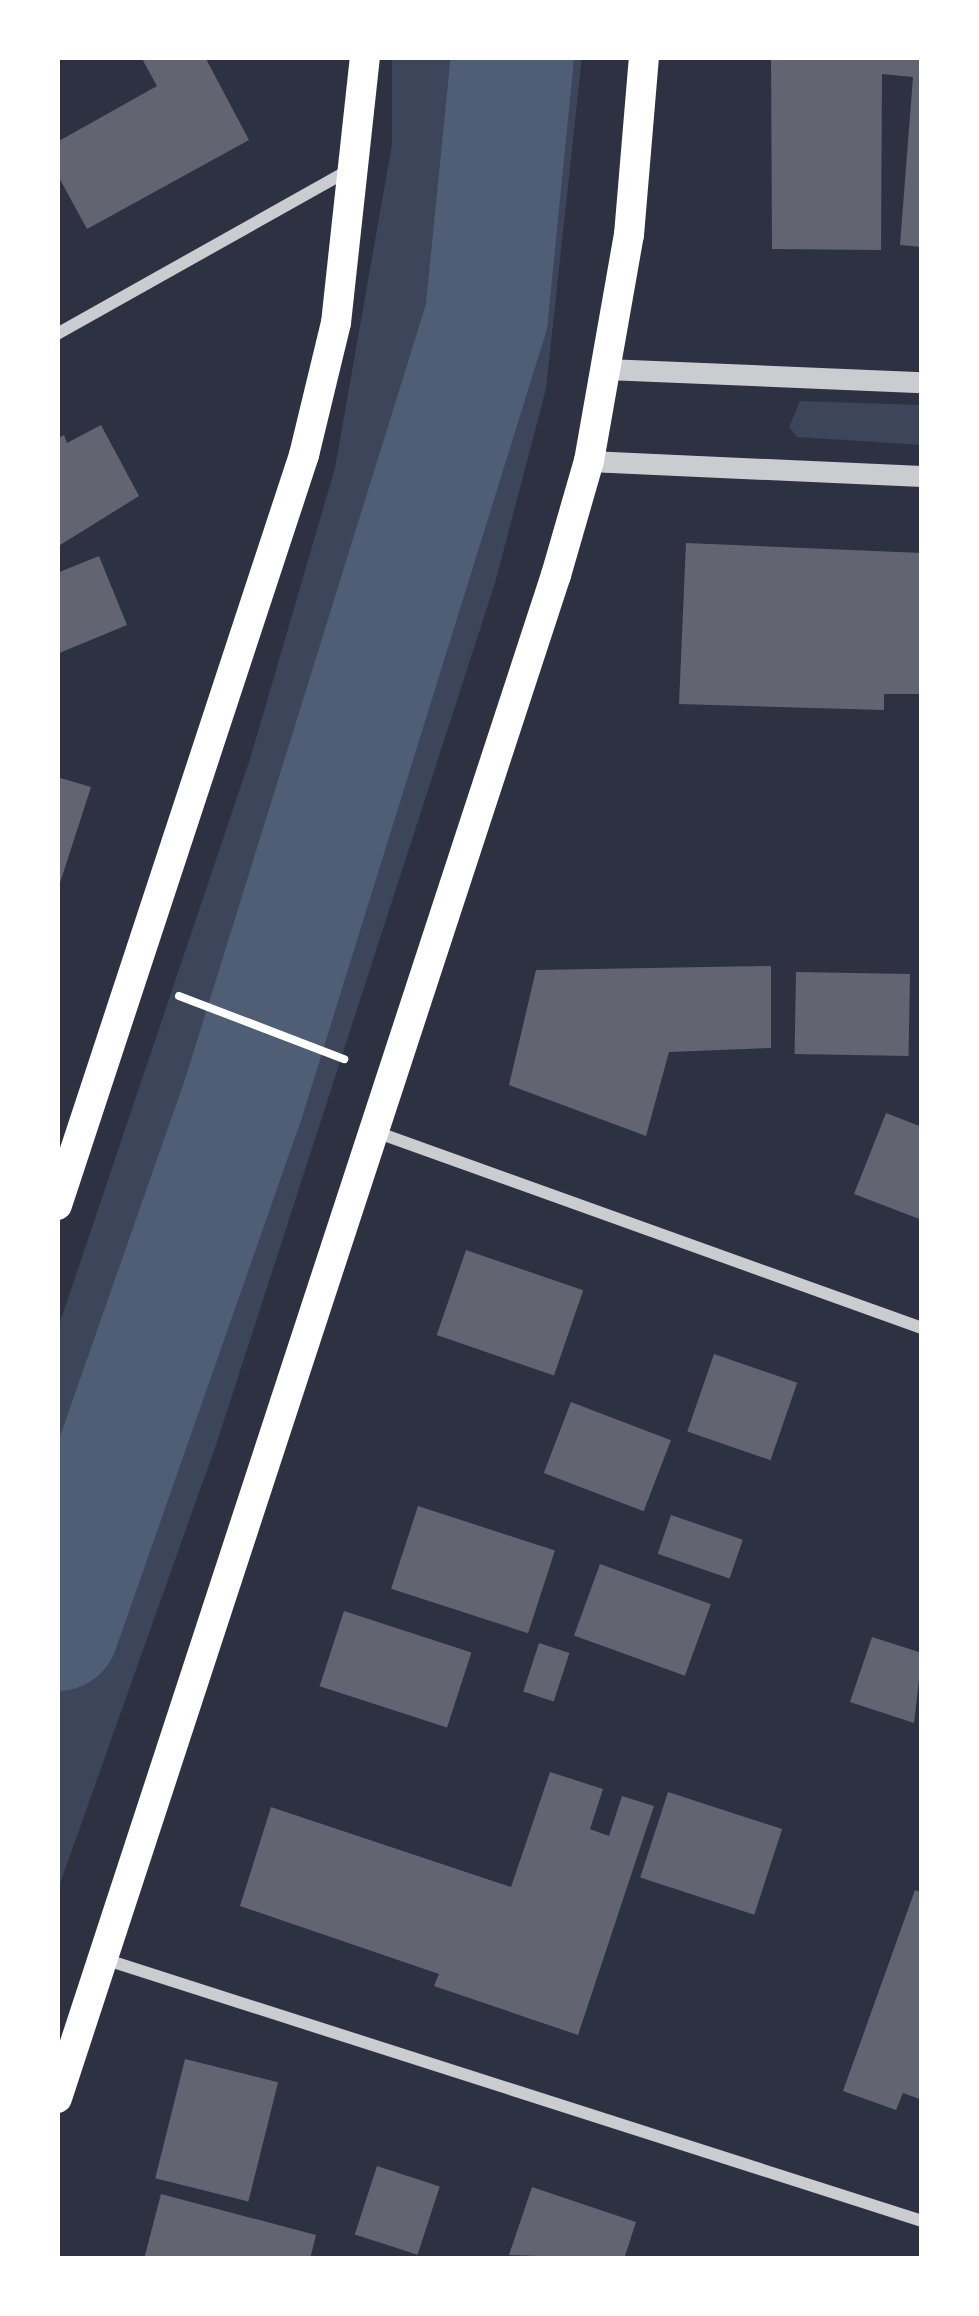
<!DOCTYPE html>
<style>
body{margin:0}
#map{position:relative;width:979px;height:2316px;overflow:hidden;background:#2d3142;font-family:Overpass,sans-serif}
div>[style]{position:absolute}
.green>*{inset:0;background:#3c4559}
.river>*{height:123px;margin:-61.5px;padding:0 61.5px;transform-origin:61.5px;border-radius:61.5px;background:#4f5d75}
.building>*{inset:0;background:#626471;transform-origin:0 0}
.path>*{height:8px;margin:-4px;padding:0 4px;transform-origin:4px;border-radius:4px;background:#fff}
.minor>*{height:12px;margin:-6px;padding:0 6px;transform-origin:6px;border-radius:6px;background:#caccd0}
.tertiary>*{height:21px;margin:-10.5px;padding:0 10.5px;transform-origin:10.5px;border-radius:10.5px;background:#caccd0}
.primary>*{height:30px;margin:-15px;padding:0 15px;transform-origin:15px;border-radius:15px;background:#fff}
span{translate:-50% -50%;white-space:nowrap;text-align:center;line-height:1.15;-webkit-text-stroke:10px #fff;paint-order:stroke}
.frame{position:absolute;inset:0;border:60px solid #fff;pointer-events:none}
</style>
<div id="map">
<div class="green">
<i style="clip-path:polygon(392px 57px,582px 57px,546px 389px,495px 583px,217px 1442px,57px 1892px,57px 1331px,250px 759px,335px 468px,392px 144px)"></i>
<i style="clip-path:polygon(800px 401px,922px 405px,922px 445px,797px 437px,789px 427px)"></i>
</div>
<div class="river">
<i style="left:57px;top:1629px;width:563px;rotate:-70.7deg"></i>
<i style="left:243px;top:1098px;width:819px;rotate:-72.74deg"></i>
<i style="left:486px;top:316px;width:260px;rotate:-84.3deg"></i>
</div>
<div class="building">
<i style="clip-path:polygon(141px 57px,205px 57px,249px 140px,87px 229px,57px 174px,57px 142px,157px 86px)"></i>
<i style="clip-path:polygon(771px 57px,922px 57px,922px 247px,900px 245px,913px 77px,882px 74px,881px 250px,772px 249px)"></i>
<i style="clip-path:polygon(101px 425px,139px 496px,57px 547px,57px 439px,64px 435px,67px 443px)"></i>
<i style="clip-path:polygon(686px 543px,922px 553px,922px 694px,884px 694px,884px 710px,679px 704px)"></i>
<i style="clip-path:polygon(99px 556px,127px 625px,57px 654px,57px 573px)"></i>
<i style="clip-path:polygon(57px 777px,91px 787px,58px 889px,57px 889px)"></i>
<i style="clip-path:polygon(771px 966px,771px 1048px,669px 1052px,646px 1136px,509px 1085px,536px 970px)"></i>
<i style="left:796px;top:972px;width:114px;height:82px;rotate:1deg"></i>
<i style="clip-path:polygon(886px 1113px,922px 1127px,922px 1220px,854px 1194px)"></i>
<i style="left:466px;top:1250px;width:124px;height:90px;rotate:19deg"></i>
<i style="left:714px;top:1354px;width:88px;height:82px;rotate:19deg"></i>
<i style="left:571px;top:1402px;width:107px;height:76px;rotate:21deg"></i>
<i style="left:418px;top:1506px;width:144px;height:87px;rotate:18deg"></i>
<i style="left:671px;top:1515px;width:76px;height:41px;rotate:19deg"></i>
<i style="left:600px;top:1564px;width:118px;height:76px;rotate:20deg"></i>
<i style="left:344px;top:1611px;width:134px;height:79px;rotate:18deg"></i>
<i style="clip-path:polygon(872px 1637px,922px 1653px,914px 1723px,850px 1702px)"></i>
<i style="left:539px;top:1643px;width:32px;height:51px;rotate:18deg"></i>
<i style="clip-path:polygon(550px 1772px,603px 1789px,590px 1829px,609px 1836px,622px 1796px,654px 1806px,578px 2035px,434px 1986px,439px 1974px,240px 1906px,271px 1807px,511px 1887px)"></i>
<i style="left:668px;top:1792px;width:120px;height:90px;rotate:18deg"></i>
<i style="clip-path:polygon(915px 1890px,922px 1893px,922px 2100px,903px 2093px,896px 2110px,843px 2091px)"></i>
<i style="left:185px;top:2059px;width:96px;height:123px;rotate:14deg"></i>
<i style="left:377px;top:2166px;width:66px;height:72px;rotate:18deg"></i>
<i style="clip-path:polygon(532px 2187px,636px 2222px,624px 2259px,509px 2255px)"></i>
<i style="clip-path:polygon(161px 2194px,316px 2235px,310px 2259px,144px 2259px)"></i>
</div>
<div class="path">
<i style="left:179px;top:996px;width:177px;rotate:20.9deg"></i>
</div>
<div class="minor">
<i style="left:57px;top:334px;width:335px;rotate:-29.3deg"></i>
<i style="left:376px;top:1132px;width:580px;rotate:19.75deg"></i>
<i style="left:104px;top:1959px;width:859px;rotate:17.76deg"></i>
</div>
<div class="tertiary">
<i style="left:606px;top:369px;width:316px;rotate:2.4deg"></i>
<i style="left:589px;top:461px;width:333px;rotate:2.6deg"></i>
</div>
<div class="primary">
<i style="left:57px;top:1205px;width:790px;rotate:-71.77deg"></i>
<i style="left:304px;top:455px;width:136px;rotate:-76.4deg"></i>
<i style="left:336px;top:323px;width:268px;rotate:-83.8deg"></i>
<i style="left:57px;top:2098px;width:1603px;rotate:-71.86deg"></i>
<i style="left:556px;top:575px;width:119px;rotate:-73.9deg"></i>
<i style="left:589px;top:461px;width:230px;rotate:-80deg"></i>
<i style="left:629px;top:235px;width:179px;rotate:-85.2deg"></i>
</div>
<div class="frame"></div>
</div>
